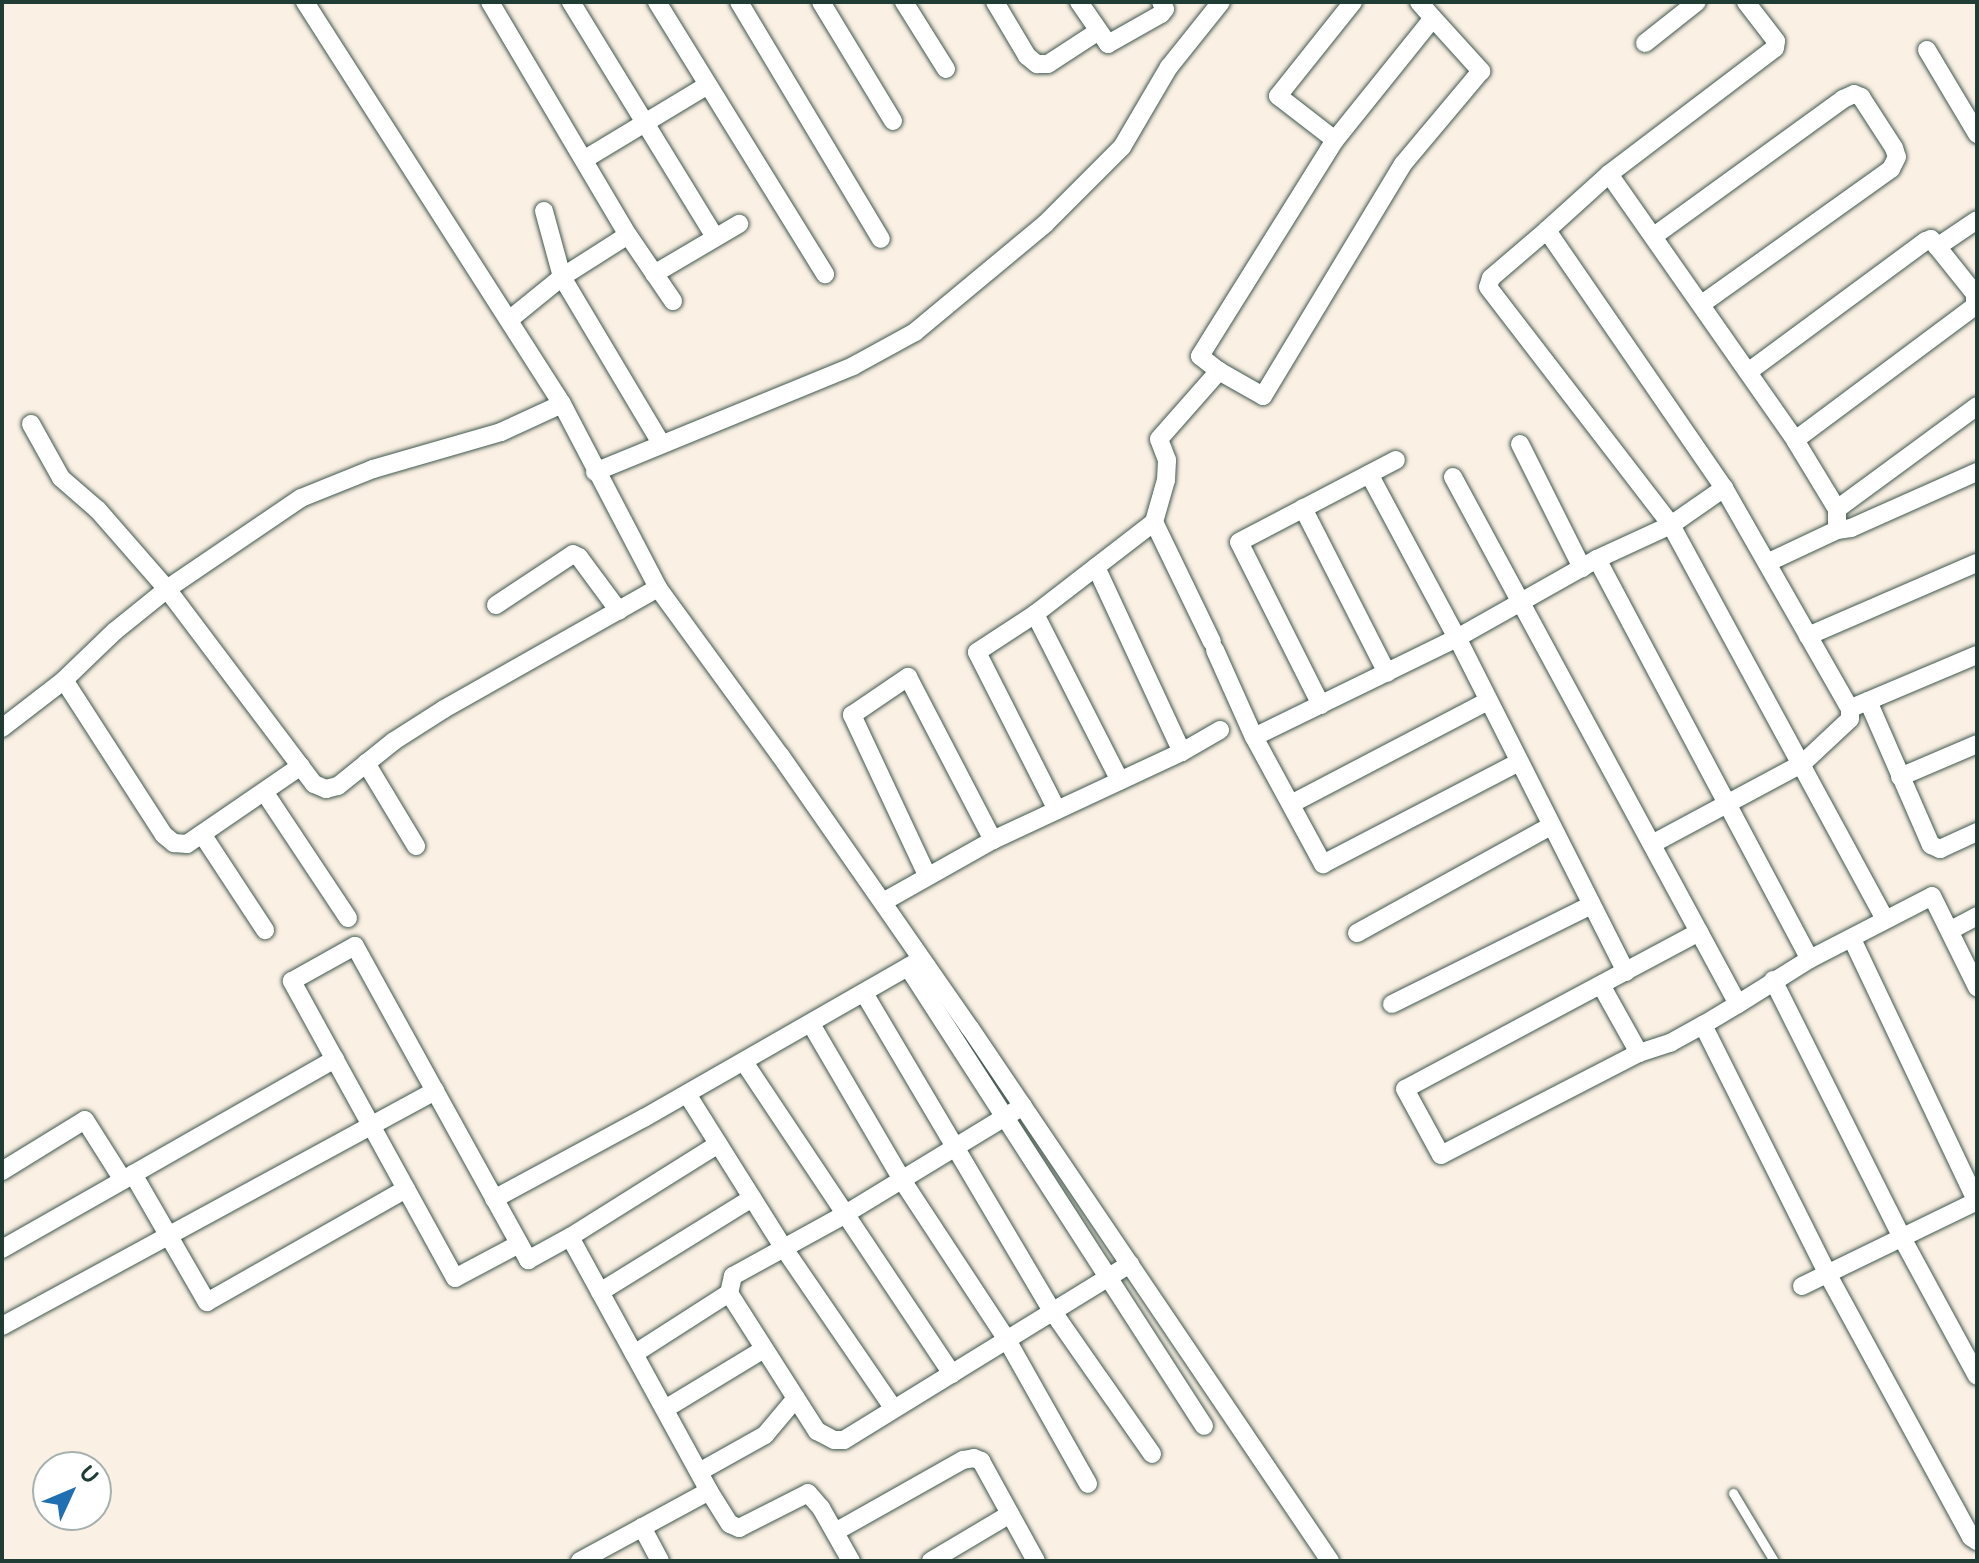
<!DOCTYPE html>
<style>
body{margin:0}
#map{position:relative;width:1979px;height:1563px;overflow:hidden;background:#faf0e3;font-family:"Balsamiq Sans",sans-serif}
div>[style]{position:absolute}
.roads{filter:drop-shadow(0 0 2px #40584e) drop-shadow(0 0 2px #40584e)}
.service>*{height:9px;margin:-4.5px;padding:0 4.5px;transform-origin:4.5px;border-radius:4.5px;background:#fff}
.minor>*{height:18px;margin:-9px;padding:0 9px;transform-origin:9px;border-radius:9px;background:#fff}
span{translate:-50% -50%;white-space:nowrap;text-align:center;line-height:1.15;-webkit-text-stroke:6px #fff;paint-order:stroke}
.frame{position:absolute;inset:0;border:4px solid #1f3d34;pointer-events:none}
.north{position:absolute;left:32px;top:1451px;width:80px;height:80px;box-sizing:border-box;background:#fff;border:2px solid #a5b1ae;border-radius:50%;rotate:46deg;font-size:22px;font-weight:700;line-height:32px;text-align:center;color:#1f3d34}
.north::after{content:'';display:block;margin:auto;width:28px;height:36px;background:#1f6fb2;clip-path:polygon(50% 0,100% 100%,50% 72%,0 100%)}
</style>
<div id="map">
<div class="roads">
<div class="service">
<i style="left:1733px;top:1493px;width:79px;rotate:58.9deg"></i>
</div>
<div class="minor">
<i style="left:305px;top:2px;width:477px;rotate:57.4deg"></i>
<i style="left:562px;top:404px;width:208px;rotate:62.4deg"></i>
<i style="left:658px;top:588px;width:207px;rotate:53.9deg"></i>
<i style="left:780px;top:755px;width:333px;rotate:55.2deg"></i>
<i style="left:970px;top:1028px;width:643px;rotate:55.96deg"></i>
<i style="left:490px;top:2px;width:271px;rotate:59.4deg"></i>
<i style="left:628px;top:235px;width:80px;rotate:55.7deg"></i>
<i style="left:571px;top:2px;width:276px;rotate:58.5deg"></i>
<i style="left:657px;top:2px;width:320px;rotate:58.3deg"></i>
<i style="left:739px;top:2px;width:276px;rotate:59.1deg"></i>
<i style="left:821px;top:2px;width:139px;rotate:58.8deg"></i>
<i style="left:904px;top:2px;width:79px;rotate:57.9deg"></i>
<i style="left:995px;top:2px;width:63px;rotate:59.3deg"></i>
<i style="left:1027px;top:56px;width:13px;rotate:39deg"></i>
<i style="left:1037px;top:64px;width:11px"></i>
<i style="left:1048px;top:64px;width:59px;rotate:-33.1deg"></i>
<i style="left:1079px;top:2px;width:51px;rotate:55.4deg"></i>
<i style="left:1108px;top:44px;width:61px;rotate:-29.5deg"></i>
<i style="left:1161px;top:14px;width:6px;rotate:-51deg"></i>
<i style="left:1165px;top:9px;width:8px;rotate:-120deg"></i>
<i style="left:1419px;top:2px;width:21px;rotate:49deg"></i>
<i style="left:1433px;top:18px;width:72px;rotate:47.8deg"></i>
<i style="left:1481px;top:71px;width:121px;rotate:130deg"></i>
<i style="left:1403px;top:164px;width:271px;rotate:121.1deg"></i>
<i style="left:1263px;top:396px;width:51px;rotate:-150.4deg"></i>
<i style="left:1219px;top:371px;width:24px;rotate:-142deg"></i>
<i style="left:1200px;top:356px;width:255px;rotate:-58deg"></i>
<i style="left:1335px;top:140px;width:156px;rotate:-51.2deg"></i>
<i style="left:1645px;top:43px;width:66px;rotate:-38.3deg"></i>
<i style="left:1927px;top:50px;width:98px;rotate:59.2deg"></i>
<i style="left:1335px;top:140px;width:72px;rotate:-142.3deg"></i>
<i style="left:1278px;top:96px;width:120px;rotate:-51.4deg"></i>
<i style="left:585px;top:159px;width:141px;rotate:-31.1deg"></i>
<i style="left:1609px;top:174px;width:325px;rotate:55deg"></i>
<i style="left:1795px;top:440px;width:81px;rotate:58.7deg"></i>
<i style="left:1837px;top:509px;width:21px;rotate:90deg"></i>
<i style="left:1837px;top:530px;width:75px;rotate:154.8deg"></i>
<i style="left:544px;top:211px;width:68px;rotate:74.7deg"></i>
<i style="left:562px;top:277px;width:193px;rotate:59.2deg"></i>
<i style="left:1547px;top:230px;width:74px;rotate:139.4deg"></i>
<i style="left:1491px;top:278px;width:9px;rotate:108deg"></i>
<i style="left:1488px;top:287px;width:300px;rotate:52.4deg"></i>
<i style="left:1671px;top:525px;width:65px;rotate:-34.9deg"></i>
<i style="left:1654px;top:236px;width:233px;rotate:-35.9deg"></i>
<i style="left:1843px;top:99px;width:12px;rotate:-24deg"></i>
<i style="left:1854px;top:94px;width:8px;rotate:23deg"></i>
<i style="left:1861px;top:97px;width:61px;rotate:57.1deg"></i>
<i style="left:1894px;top:148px;width:9px;rotate:72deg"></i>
<i style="left:1897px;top:157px;width:13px;rotate:117deg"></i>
<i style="left:1891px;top:169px;width:232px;rotate:144.5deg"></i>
<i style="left:1937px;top:247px;width:48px;rotate:-34deg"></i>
<i style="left:654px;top:274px;width:99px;rotate:-30.5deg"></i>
<i style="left:509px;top:320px;width:68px;rotate:-39.1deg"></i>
<i style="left:562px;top:277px;width:78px;rotate:-32.5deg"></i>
<i style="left:1748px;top:372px;width:221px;rotate:-36.4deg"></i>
<i style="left:1926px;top:241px;width:5px;rotate:-22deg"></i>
<i style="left:1931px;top:239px;width:70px;rotate:51.3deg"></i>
<i style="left:1975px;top:294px;width:12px;rotate:90deg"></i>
<i style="left:1975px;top:306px;width:224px;rotate:143.3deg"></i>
<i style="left:31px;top:424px;width:62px;rotate:60.9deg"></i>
<i style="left:61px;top:478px;width:49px;rotate:40.9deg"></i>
<i style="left:98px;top:510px;width:105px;rotate:48.9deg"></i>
<i style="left:167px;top:589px;width:244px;rotate:53deg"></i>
<i style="left:314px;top:784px;width:13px;rotate:23deg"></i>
<i style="left:326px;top:789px;width:12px;rotate:-14deg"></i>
<i style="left:338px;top:786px;width:72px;rotate:-38.8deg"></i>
<i style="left:394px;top:741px;width:59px;rotate:-32.6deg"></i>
<i style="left:444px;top:709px;width:246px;rotate:-29.5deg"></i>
<i style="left:1520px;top:444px;width:139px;rotate:63.4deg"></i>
<i style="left:595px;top:472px;width:279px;rotate:-22.3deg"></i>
<i style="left:853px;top:366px;width:71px;rotate:-28.7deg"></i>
<i style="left:915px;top:332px;width:169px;rotate:-39.7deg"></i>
<i style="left:1045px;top:224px;width:109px;rotate:-45deg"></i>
<i style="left:1122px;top:147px;width:93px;rotate:-59.6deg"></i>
<i style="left:1169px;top:67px;width:83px;rotate:-51.3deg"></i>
<i style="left:1453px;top:477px;width:599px;rotate:61.6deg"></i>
<i style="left:1738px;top:1004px;width:85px;rotate:-32deg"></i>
<i style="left:1810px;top:959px;width:137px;rotate:-27.3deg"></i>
<i style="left:1932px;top:896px;width:102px;rotate:63.7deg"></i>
<i style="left:1303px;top:508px;width:185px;rotate:63deg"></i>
<i style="left:1837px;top:509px;width:174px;rotate:-36.3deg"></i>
<i style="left:1154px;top:522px;width:44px;rotate:-74.1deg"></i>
<i style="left:1166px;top:480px;width:20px;rotate:-87deg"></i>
<i style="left:1167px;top:460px;width:22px;rotate:-111deg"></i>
<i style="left:1159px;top:439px;width:91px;rotate:-48.6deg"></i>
<i style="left:1837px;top:530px;width:14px;rotate:-8deg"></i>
<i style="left:1851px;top:528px;width:138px;rotate:-24deg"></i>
<i style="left:1597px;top:559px;width:453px;rotate:62deg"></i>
<i style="left:1096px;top:567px;width:204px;rotate:65.1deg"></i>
<i style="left:496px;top:605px;width:92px;rotate:-33.5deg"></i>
<i style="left:573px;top:554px;width:7px;rotate:27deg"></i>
<i style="left:579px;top:557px;width:67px;rotate:53.5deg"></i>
<i style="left:1035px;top:614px;width:187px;rotate:63deg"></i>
<i style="left:1808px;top:636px;width:184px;rotate:-23.4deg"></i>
<i style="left:1215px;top:650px;width:95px;rotate:65.9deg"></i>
<i style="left:1254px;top:737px;width:145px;rotate:61.5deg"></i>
<i style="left:1323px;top:864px;width:221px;rotate:-27.5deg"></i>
<i style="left:64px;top:680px;width:184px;rotate:57.2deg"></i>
<i style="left:164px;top:835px;width:13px;rotate:39deg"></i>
<i style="left:174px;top:843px;width:13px;rotate:4deg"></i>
<i style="left:187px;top:844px;width:138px;rotate:-34.4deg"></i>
<i style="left:1868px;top:701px;width:157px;rotate:66.4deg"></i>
<i style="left:1931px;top:845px;width:10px;rotate:24deg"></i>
<i style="left:1940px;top:849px;width:41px;rotate:-24.7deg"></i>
<i style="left:1321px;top:705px;width:182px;rotate:-116.7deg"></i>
<i style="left:1239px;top:542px;width:177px;rotate:-27.6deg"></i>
<i style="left:1856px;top:706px;width:131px;rotate:-22.9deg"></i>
<i style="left:2px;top:728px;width:78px;rotate:-37.7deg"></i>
<i style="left:64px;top:680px;width:71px;rotate:-43.9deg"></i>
<i style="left:115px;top:631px;width:67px;rotate:-38.9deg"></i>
<i style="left:167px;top:589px;width:162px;rotate:-34.2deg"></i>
<i style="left:301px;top:498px;width:78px;rotate:-21.9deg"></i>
<i style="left:373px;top:469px;width:133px;rotate:-16.1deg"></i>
<i style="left:501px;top:432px;width:67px;rotate:-24.7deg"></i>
<i style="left:1254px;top:737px;width:226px;rotate:-26deg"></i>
<i style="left:1457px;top:638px;width:186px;rotate:-118.2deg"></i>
<i style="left:366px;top:763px;width:97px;rotate:58.9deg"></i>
<i style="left:1900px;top:777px;width:84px;rotate:-23.2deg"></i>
<i style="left:265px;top:793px;width:150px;rotate:56.4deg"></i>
<i style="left:1291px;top:804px;width:220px;rotate:-27.6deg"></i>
<i style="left:1057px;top:810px;width:177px;rotate:-116.9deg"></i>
<i style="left:977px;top:652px;width:69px;rotate:-33.2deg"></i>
<i style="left:1035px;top:614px;width:150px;rotate:-37.7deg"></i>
<i style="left:1154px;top:522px;width:133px;rotate:64.2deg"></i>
<i style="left:202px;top:834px;width:115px;rotate:56.7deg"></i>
<i style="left:1652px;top:844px;width:171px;rotate:-28.2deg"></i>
<i style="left:1803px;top:763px;width:64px;rotate:-43.1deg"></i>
<i style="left:1850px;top:719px;width:10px;rotate:-90deg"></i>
<i style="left:1850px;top:709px;width:254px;rotate:-119.7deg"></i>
<i style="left:1724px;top:488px;width:313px;rotate:-124.5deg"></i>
<i style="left:1547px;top:230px;width:84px;rotate:-42.1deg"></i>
<i style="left:1609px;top:174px;width:208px;rotate:-37.2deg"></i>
<i style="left:1775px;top:48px;width:7px;rotate:-82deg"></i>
<i style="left:1776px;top:41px;width:49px;rotate:-127.6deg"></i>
<i style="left:927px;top:875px;width:177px;rotate:-115.1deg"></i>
<i style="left:852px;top:715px;width:68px;rotate:-34.2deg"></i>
<i style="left:908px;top:677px;width:184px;rotate:62.5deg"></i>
<i style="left:883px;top:902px;width:126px;rotate:-29.4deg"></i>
<i style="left:993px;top:840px;width:208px;rotate:-25deg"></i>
<i style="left:1182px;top:752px;width:44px;rotate:-30.1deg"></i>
<i style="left:1951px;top:930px;width:30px;rotate:-28deg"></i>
<i style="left:1699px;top:932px;width:333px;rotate:151.9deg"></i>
<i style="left:1405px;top:1089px;width:75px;rotate:61.4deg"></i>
<i style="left:1441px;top:1155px;width:223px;rotate:-27.3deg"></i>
<i style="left:1639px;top:1053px;width:33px;rotate:-18deg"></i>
<i style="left:1670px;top:1043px;width:38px;rotate:-29deg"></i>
<i style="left:1357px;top:933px;width:222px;rotate:-28.9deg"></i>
<i style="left:1852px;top:939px;width:291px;rotate:64.6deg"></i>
<i style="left:908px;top:967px;width:546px;rotate:57.18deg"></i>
<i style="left:1626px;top:972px;width:374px;rotate:-116.8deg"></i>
<i style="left:1457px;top:638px;width:161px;rotate:-29.4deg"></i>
<i style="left:1597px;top:559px;width:81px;rotate:-24.7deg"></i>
<i style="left:1671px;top:525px;width:448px;rotate:61.5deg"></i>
<i style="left:1773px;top:980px;width:286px;rotate:63.4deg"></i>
<i style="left:1901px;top:1236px;width:159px;rotate:61.5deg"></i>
<i style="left:1601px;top:985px;width:78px;rotate:60.8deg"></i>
<i style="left:864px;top:993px;width:371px;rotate:59.4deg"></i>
<i style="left:1053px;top:1312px;width:173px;rotate:55.1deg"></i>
<i style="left:1392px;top:1004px;width:220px;rotate:-26.4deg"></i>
<i style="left:1738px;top:1004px;width:41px;rotate:149deg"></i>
<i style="left:1703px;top:1025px;width:277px;rotate:63.4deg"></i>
<i style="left:1827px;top:1273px;width:301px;rotate:61.4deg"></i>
<i style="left:1971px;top:1537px;width:7px;rotate:34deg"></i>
<i style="left:811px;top:1024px;width:181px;rotate:59.7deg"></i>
<i style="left:902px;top:1180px;width:191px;rotate:56.7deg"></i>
<i style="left:1007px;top:1340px;width:165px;rotate:60.6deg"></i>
<i style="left:335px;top:1059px;width:232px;rotate:150.3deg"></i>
<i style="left:133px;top:1174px;width:148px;rotate:60deg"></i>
<i style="left:207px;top:1302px;width:229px;rotate:-29.6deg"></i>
<i style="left:744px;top:1062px;width:375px;rotate:56.3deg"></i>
<i style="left:687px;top:1094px;width:181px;rotate:57.9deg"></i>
<i style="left:783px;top:1247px;width:196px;rotate:55.6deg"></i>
<i style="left:1023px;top:1106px;width:210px;rotate:148.7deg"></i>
<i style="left:844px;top:1215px;width:127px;rotate:151.2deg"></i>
<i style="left:733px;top:1276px;width:17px;rotate:103deg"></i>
<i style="left:729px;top:1293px;width:164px;rotate:57.5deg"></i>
<i style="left:817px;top:1431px;width:19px;rotate:28deg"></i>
<i style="left:834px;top:1440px;width:10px"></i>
<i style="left:844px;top:1440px;width:336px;rotate:-31.6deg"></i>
<i style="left:2px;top:1171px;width:97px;rotate:-31.6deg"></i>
<i style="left:85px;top:1120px;width:71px;rotate:57.7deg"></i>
<i style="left:494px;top:1199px;width:170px;rotate:-28.4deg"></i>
<i style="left:644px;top:1118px;width:314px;rotate:-29.8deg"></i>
<i style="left:570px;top:1237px;width:175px;rotate:-32.1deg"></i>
<i style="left:519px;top:1244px;width:72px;rotate:152deg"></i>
<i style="left:455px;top:1278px;width:339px;rotate:-118.8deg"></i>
<i style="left:292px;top:981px;width:72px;rotate:-29.1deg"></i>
<i style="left:355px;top:946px;width:359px;rotate:61.1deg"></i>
<i style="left:528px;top:1260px;width:48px;rotate:-28.7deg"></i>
<i style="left:570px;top:1237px;width:290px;rotate:61.3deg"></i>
<i style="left:709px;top:1491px;width:147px;rotate:151.5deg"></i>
<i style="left:2px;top:1249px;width:150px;rotate:-29.6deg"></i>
<i style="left:1802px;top:1286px;width:195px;rotate:-25.9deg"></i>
<i style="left:600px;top:1292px;width:179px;rotate:-31.7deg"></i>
<i style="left:2px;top:1326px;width:493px;rotate:-28.5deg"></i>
<i style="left:634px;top:1354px;width:113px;rotate:-32.7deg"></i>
<i style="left:665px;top:1409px;width:116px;rotate:-31.2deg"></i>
<i style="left:699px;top:1472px;width:76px;rotate:-29.3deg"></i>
<i style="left:765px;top:1435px;width:48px;rotate:-50deg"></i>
<i style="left:709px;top:1491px;width:39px;rotate:58deg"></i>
<i style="left:730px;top:1524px;width:10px;rotate:24deg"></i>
<i style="left:739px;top:1528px;width:77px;rotate:-26.9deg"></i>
<i style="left:808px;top:1493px;width:20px;rotate:49deg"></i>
<i style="left:821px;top:1508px;width:61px;rotate:60.5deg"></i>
<i style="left:642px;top:1527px;width:38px;rotate:62deg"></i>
<i style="left:835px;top:1532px;width:147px;rotate:-29.4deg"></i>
<i style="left:963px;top:1460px;width:11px;rotate:-10deg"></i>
<i style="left:974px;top:1458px;width:8px;rotate:23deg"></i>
<i style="left:981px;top:1461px;width:114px;rotate:61.2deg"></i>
<i style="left:931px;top:1561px;width:92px;rotate:-30.7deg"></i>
</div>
</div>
<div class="frame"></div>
<div class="north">U</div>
</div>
